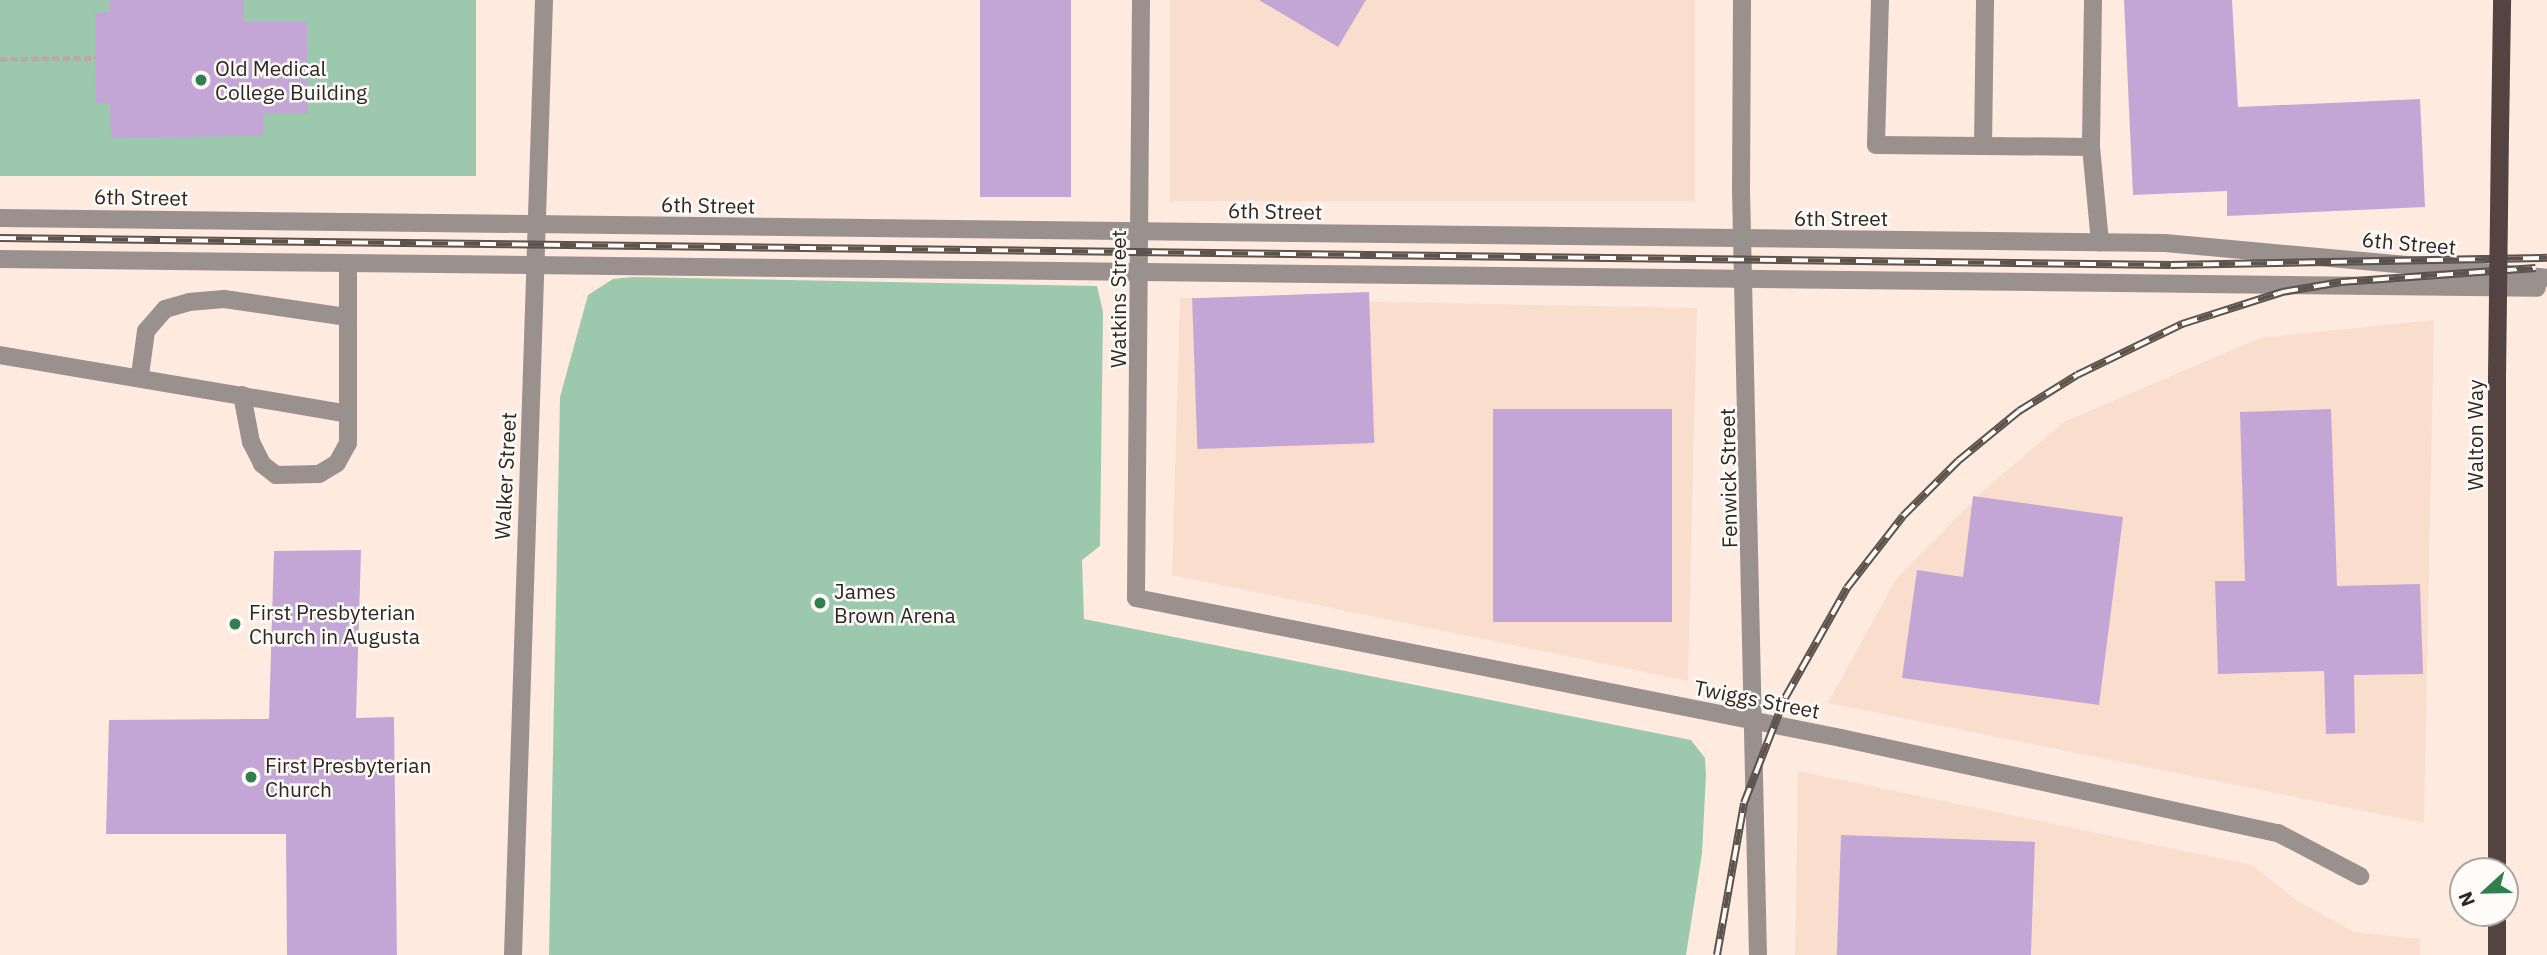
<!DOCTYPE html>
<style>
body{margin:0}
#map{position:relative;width:2547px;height:955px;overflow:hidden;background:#feeade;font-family:"IBM Plex Sans",sans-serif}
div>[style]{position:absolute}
.built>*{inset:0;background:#f9dece;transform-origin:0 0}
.green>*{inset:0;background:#9cc9ad;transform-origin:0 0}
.building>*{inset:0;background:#c3a6d5;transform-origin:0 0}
.path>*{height:4.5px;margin-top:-2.25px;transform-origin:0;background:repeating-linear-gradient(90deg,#baaaa1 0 7px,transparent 0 10.5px)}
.minor>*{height:18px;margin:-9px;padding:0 9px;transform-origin:9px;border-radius:9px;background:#9a908e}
.major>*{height:18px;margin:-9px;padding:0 9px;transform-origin:9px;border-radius:9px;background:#544441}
.rail>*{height:8px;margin-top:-4px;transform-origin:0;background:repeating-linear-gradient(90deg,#fffbf8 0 16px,#5d534d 0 32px);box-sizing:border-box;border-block:2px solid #5d534d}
.major-bridge>*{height:18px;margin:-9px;padding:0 9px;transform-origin:9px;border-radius:9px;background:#544441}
.dots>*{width:19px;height:19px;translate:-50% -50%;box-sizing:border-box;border:4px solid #fffbf8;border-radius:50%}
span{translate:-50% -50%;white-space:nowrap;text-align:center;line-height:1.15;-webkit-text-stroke:5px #fffbf8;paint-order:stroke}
.poi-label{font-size:21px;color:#2d2622}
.left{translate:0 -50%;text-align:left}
.street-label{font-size:21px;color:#2d2622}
.north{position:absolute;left:2449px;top:857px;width:70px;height:70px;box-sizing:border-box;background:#fffbf8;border:2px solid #aba6a2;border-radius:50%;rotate:248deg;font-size:19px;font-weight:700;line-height:28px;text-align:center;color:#2d2622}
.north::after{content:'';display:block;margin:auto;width:24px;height:32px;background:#327f4e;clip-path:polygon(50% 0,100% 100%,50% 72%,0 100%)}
</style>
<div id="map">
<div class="built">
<i style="left:1170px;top:0;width:525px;height:201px"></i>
<i style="clip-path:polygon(1180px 298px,1697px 308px,1688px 681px,1172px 575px)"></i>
<i style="clip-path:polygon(2434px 320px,2424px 823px,1828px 703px,1896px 579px,1985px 489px,2064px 422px,2260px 338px)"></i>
<i style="clip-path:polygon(1798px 771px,2252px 865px,2296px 900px,2354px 932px,2420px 939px,2420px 955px,1795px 955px)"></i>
</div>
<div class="green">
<i style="left:0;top:0;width:476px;height:176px"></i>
<i style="clip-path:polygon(633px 277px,1097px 286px,1103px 312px,1100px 546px,1082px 560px,1084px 619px,1691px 740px,1705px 758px,1706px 775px,1702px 853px,1686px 955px,549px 955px,560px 397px,588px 295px,613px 279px)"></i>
</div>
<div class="building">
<i style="clip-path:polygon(110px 0,244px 0,244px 22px,307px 22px,308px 113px,263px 113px,263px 136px,111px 138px,110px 103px,96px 103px,95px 58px,95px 13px,110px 12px)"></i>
<i style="left:980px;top:0;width:91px;height:197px"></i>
<i style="clip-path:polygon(1259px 0,1366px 0,1338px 47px)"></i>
<i style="clip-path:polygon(2124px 0,2232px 0,2238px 107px,2420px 99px,2425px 207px,2227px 216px,2227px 191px,2133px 195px)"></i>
<i style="left:1369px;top:292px;width:151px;height:177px;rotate:88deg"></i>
<i style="left:1493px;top:409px;width:179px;height:213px"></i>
<i style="clip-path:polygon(2331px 409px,2337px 586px,2420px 584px,2423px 674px,2354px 675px,2355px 733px,2326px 734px,2324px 671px,2218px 674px,2215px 581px,2245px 581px,2240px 412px)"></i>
<i style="clip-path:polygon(1973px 496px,2123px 517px,2099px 705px,1902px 678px,1917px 570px,1963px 577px)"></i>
<i style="clip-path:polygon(361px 550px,356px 718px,394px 717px,397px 955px,287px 955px,286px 834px,106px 834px,109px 720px,269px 719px,274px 551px)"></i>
<i style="left:1841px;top:835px;width:194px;height:120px;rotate:2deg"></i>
</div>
<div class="path">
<i style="left:0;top:59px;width:95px;rotate:-0.6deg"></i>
</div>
<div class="minor">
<i style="left:1141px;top:0;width:598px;rotate:90.48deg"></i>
<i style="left:1136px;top:598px;width:719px;rotate:11.23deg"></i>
<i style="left:1841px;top:738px;width:447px;rotate:12.3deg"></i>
<i style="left:2278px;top:833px;width:93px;rotate:27.7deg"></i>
<i style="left:1742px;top:0;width:190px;rotate:90.3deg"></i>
<i style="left:1741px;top:190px;width:765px;rotate:88.73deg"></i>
<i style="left:1880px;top:0;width:145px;rotate:91.6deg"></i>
<i style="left:1876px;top:145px;width:215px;rotate:0.5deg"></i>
<i style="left:2093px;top:0;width:147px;rotate:90.8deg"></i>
<i style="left:2091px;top:147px;width:96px;rotate:84.6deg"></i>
<i style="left:1983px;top:146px;width:146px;rotate:-89.2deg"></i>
<i style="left:0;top:218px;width:2165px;rotate:0.66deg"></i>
<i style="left:2165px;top:243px;width:384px;rotate:5.2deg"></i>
<i style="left:0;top:259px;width:2537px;rotate:0.65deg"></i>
<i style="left:0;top:355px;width:353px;rotate:9.6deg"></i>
<i style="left:348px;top:414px;width:148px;rotate:-90deg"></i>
<i style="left:140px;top:375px;width:44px;rotate:-82.2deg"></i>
<i style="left:146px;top:331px;width:29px;rotate:-49deg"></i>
<i style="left:165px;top:309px;width:25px;rotate:-16deg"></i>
<i style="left:189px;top:302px;width:35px;rotate:-5deg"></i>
<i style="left:224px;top:299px;width:125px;rotate:8.3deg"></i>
<i style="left:242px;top:395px;width:48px;rotate:79.2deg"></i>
<i style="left:251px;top:442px;width:25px;rotate:63deg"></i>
<i style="left:262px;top:464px;width:18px;rotate:38deg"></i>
<i style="left:276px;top:475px;width:43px;rotate:-1.3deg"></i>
<i style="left:319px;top:474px;width:21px;rotate:-31deg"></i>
<i style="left:337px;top:463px;width:23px;rotate:-61deg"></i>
<i style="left:348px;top:443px;width:29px;rotate:-90deg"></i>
<i style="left:513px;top:955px;width:956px;rotate:-88.14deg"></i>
</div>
<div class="major">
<i style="left:2500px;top:134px;width:134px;rotate:-89.1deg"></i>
<i style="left:2497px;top:871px;width:493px;rotate:-90deg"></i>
<i style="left:2497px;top:913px;width:42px;rotate:90deg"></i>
</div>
<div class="rail">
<i style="left:0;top:238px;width:2171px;rotate:0.71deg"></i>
<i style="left:2171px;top:265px;width:376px;rotate:-1.1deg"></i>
<i style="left:1717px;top:955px;width:154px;rotate:-79.9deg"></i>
<i style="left:1744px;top:803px;width:113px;rotate:-68.7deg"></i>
<i style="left:1785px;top:698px;width:126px;rotate:-60.6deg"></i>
<i style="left:1847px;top:588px;width:91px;rotate:-52.1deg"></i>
<i style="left:1903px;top:516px;width:78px;rotate:-45deg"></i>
<i style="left:1958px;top:461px;width:79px;rotate:-39.3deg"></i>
<i style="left:2019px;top:411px;width:68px;rotate:-31.8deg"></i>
<i style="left:2077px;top:375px;width:117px;rotate:-25.9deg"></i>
<i style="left:2182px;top:324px;width:105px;rotate:-17.7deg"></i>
<i style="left:2282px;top:292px;width:60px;rotate:-9.6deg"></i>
<i style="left:2341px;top:282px;width:195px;rotate:-4.1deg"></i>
</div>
<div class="major-bridge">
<i style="left:2497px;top:378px;width:244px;rotate:-89.3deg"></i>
</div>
<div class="dots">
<i style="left:201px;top:80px;background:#327f4e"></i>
<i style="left:820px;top:603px;background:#327f4e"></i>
<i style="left:235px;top:624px;background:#327f4e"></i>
<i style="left:251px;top:777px;background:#327f4e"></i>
</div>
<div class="poi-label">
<span class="left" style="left:215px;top:80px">Old Medical<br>College Building</span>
<span class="left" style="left:834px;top:603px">James<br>Brown Arena</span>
<span class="left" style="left:249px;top:624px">First Presbyterian<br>Church in Augusta</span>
<span class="left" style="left:265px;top:777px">First Presbyterian<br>Church</span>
</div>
<div class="street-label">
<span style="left:141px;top:197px;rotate:1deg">6th Street</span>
<span style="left:708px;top:205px;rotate:1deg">6th Street</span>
<span style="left:1275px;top:211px;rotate:1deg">6th Street</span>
<span style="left:1841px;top:218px">6th Street</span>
<span style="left:2409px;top:243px;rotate:5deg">6th Street</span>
<span style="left:1118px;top:299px;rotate:-90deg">Watkins Street</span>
<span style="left:2475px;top:435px;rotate:-90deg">Walton Way</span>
<span style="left:505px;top:476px;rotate:-87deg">Walker Street</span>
<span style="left:1728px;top:478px;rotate:-91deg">Fenwick Street</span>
<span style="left:1757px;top:699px;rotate:11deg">Twiggs Street</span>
</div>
<div class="north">N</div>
</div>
